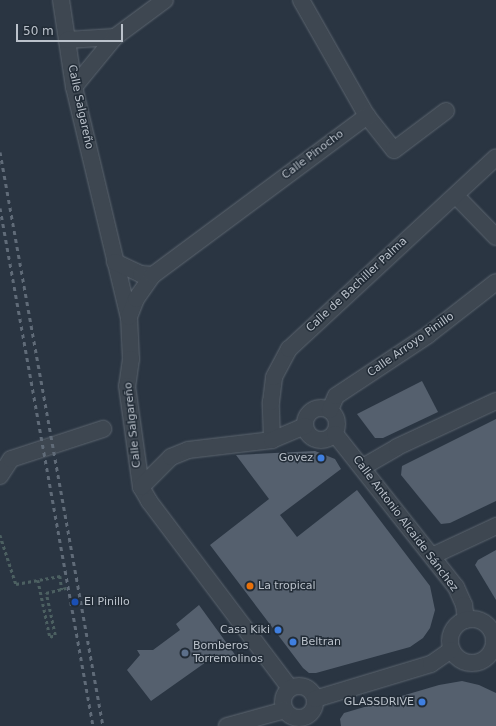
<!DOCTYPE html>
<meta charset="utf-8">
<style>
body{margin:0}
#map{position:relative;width:496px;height:726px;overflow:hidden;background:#2a3542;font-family:"DejaVu Sans",sans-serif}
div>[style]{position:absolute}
.building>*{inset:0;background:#55606e}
.path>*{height:2.5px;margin-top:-1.25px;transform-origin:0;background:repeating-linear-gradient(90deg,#4c6061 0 3px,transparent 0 6px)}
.roads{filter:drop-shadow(0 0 1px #5c656f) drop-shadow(0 0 1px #5c656f)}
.street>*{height:16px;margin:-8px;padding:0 8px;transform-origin:8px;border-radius:8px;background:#3e4751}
.street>.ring{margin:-8px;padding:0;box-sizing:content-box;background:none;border:16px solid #3e4751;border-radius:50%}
.rail>*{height:3px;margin-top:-1.5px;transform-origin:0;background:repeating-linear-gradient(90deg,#606b78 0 4px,transparent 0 8px)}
.dots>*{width:11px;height:11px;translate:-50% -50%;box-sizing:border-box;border:2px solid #222c37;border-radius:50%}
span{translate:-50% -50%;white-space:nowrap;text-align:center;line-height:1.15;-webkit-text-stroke:3px #222c37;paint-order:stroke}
.street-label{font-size:11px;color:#bbc2cb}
.poi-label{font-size:11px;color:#bbc2cb}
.right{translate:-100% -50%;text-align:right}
.left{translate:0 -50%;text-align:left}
.scale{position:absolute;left:16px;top:24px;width:107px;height:18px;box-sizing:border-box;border:2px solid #bbc2cb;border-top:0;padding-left:5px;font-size:12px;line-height:14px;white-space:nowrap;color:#bbc2cb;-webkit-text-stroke:3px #222c37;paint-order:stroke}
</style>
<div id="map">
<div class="building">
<i style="clip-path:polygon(422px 381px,438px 412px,383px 438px,375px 438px,357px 414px)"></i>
<i style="clip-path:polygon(496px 419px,496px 501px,450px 523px,441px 524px,401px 475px,402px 466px)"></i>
<i style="clip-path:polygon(315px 451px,335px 459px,341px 469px,280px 515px,297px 537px,357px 490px,430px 586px,435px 610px,430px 628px,423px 638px,410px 647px,316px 673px,309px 673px,303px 668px,210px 545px,269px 499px,236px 455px)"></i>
<i style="clip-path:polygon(496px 550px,496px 600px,475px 565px,478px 560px)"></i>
<i style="clip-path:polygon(199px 605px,236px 656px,216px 655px,151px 701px,127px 670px,140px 655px,137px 650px,153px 650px,180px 630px,176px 624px)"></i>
<i style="clip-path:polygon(462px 681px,479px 685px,496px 693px,496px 726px,341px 726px,340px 719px,344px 713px,439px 685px)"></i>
</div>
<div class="path">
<i style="left:0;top:535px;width:52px;rotate:71.9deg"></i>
<i style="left:16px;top:584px;width:45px;rotate:-10.3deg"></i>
<i style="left:60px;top:576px;width:14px;rotate:82deg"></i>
<i style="left:38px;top:580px;width:58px;rotate:78.1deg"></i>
<i style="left:50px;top:637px;width:5px;rotate:-22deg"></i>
<i style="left:55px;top:635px;width:43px;rotate:-102.1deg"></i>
<i style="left:46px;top:593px;width:21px;rotate:-14deg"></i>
</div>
<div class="roads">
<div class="street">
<i style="left:61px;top:0;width:88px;rotate:81.5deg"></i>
<i style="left:74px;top:87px;width:236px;rotate:76.6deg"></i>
<i style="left:129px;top:317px;width:42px;rotate:87.3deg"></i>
<i style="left:131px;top:359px;width:27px;rotate:98deg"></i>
<i style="left:127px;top:386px;width:102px;rotate:82.1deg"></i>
<i style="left:141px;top:487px;width:16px;rotate:60deg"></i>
<i style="left:149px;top:501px;width:234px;rotate:53deg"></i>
<i style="left:301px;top:0;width:133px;rotate:60.4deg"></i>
<i style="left:367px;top:116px;width:43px;rotate:51.5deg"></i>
<i style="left:394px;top:150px;width:65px;rotate:-36.9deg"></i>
<i style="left:67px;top:40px;width:48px;rotate:-3.6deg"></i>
<i style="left:74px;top:87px;width:65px;rotate:-50.6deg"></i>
<i style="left:115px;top:37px;width:62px;rotate:-36.5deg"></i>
<i style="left:461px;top:201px;width:50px;rotate:45.8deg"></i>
<i style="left:115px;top:262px;width:29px;rotate:25deg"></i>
<i style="left:141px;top:274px;width:12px;rotate:5deg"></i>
<i style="left:129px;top:317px;width:19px;rotate:-69deg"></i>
<i style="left:136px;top:299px;width:29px;rotate:-55deg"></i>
<i style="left:153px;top:275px;width:267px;rotate:-36.6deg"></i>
<i class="ring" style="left:305px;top:408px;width:16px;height:16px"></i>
<i style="left:330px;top:410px;width:15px;rotate:-67deg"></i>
<i style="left:336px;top:396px;width:110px;rotate:-33.5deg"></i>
<i style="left:428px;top:335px;width:86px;rotate:-37.9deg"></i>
<i style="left:335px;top:434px;width:195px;rotate:51.7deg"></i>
<i style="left:456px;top:587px;width:20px;rotate:66deg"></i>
<i style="left:464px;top:605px;width:15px;rotate:82deg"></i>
<i style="left:272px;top:440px;width:38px;rotate:-92deg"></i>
<i style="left:271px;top:402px;width:25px;rotate:-83deg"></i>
<i style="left:274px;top:377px;width:32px;rotate:-62deg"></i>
<i style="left:289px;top:349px;width:282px;rotate:-42.8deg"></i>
<i style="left:363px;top:467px;width:39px;rotate:-30deg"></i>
<i style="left:397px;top:447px;width:109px;rotate:-24.9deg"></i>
<i style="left:0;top:476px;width:20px;rotate:-57deg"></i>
<i style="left:11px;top:459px;width:97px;rotate:-18.1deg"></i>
<i style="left:141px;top:487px;width:42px;rotate:-45deg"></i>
<i style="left:171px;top:457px;width:18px;rotate:-22deg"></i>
<i style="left:188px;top:450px;width:85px;rotate:-6.8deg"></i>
<i style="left:272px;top:440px;width:36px;rotate:-23deg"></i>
<i style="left:432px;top:556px;width:71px;rotate:-25.1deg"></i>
<i class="ring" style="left:450px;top:619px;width:28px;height:28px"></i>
<i class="ring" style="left:283px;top:686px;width:16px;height:16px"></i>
<i style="left:315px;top:699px;width:121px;rotate:-16.8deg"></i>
<i style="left:431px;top:664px;width:24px;rotate:-35deg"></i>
<i style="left:227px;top:726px;width:60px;rotate:-15.4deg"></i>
</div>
</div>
<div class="rail">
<i style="left:0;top:152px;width:583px;rotate:79.83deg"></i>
<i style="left:0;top:208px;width:526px;rotate:79.82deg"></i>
</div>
<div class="dots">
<i style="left:321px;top:458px;background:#3f7fe0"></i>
<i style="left:250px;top:586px;background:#e8710a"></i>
<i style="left:75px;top:602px;background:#1a4fb4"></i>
<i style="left:278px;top:630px;background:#3f7fe0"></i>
<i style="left:293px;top:642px;background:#3f7fe0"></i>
<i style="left:185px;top:653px;background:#5c6f8a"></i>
<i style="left:422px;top:702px;background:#3f7fe0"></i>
</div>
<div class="street-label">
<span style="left:80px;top:107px;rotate:78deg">Calle Salgareño</span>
<span style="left:313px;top:155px;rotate:-37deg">Calle Pinocho</span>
<span style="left:357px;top:285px;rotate:-43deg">Calle de Bachiller Palma</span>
<span style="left:411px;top:345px;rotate:-35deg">Calle Arroyo Pinillo</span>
<span style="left:133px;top:425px;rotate:-96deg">Calle Salgareño</span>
<span style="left:405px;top:524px;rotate:53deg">Calle Antonio Alcaide Sánchez</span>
</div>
<div class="poi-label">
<span class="right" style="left:313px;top:458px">Govez</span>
<span class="left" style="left:258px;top:586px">La tropical</span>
<span class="left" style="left:84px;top:602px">El Pinillo</span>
<span class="right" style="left:270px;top:630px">Casa Kiki</span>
<span class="left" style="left:301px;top:642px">Beltran</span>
<span class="left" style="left:193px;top:653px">Bomberos<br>Torremolinos</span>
<span class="right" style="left:414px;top:702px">GLASSDRIVE</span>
</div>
<div class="scale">50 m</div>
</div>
